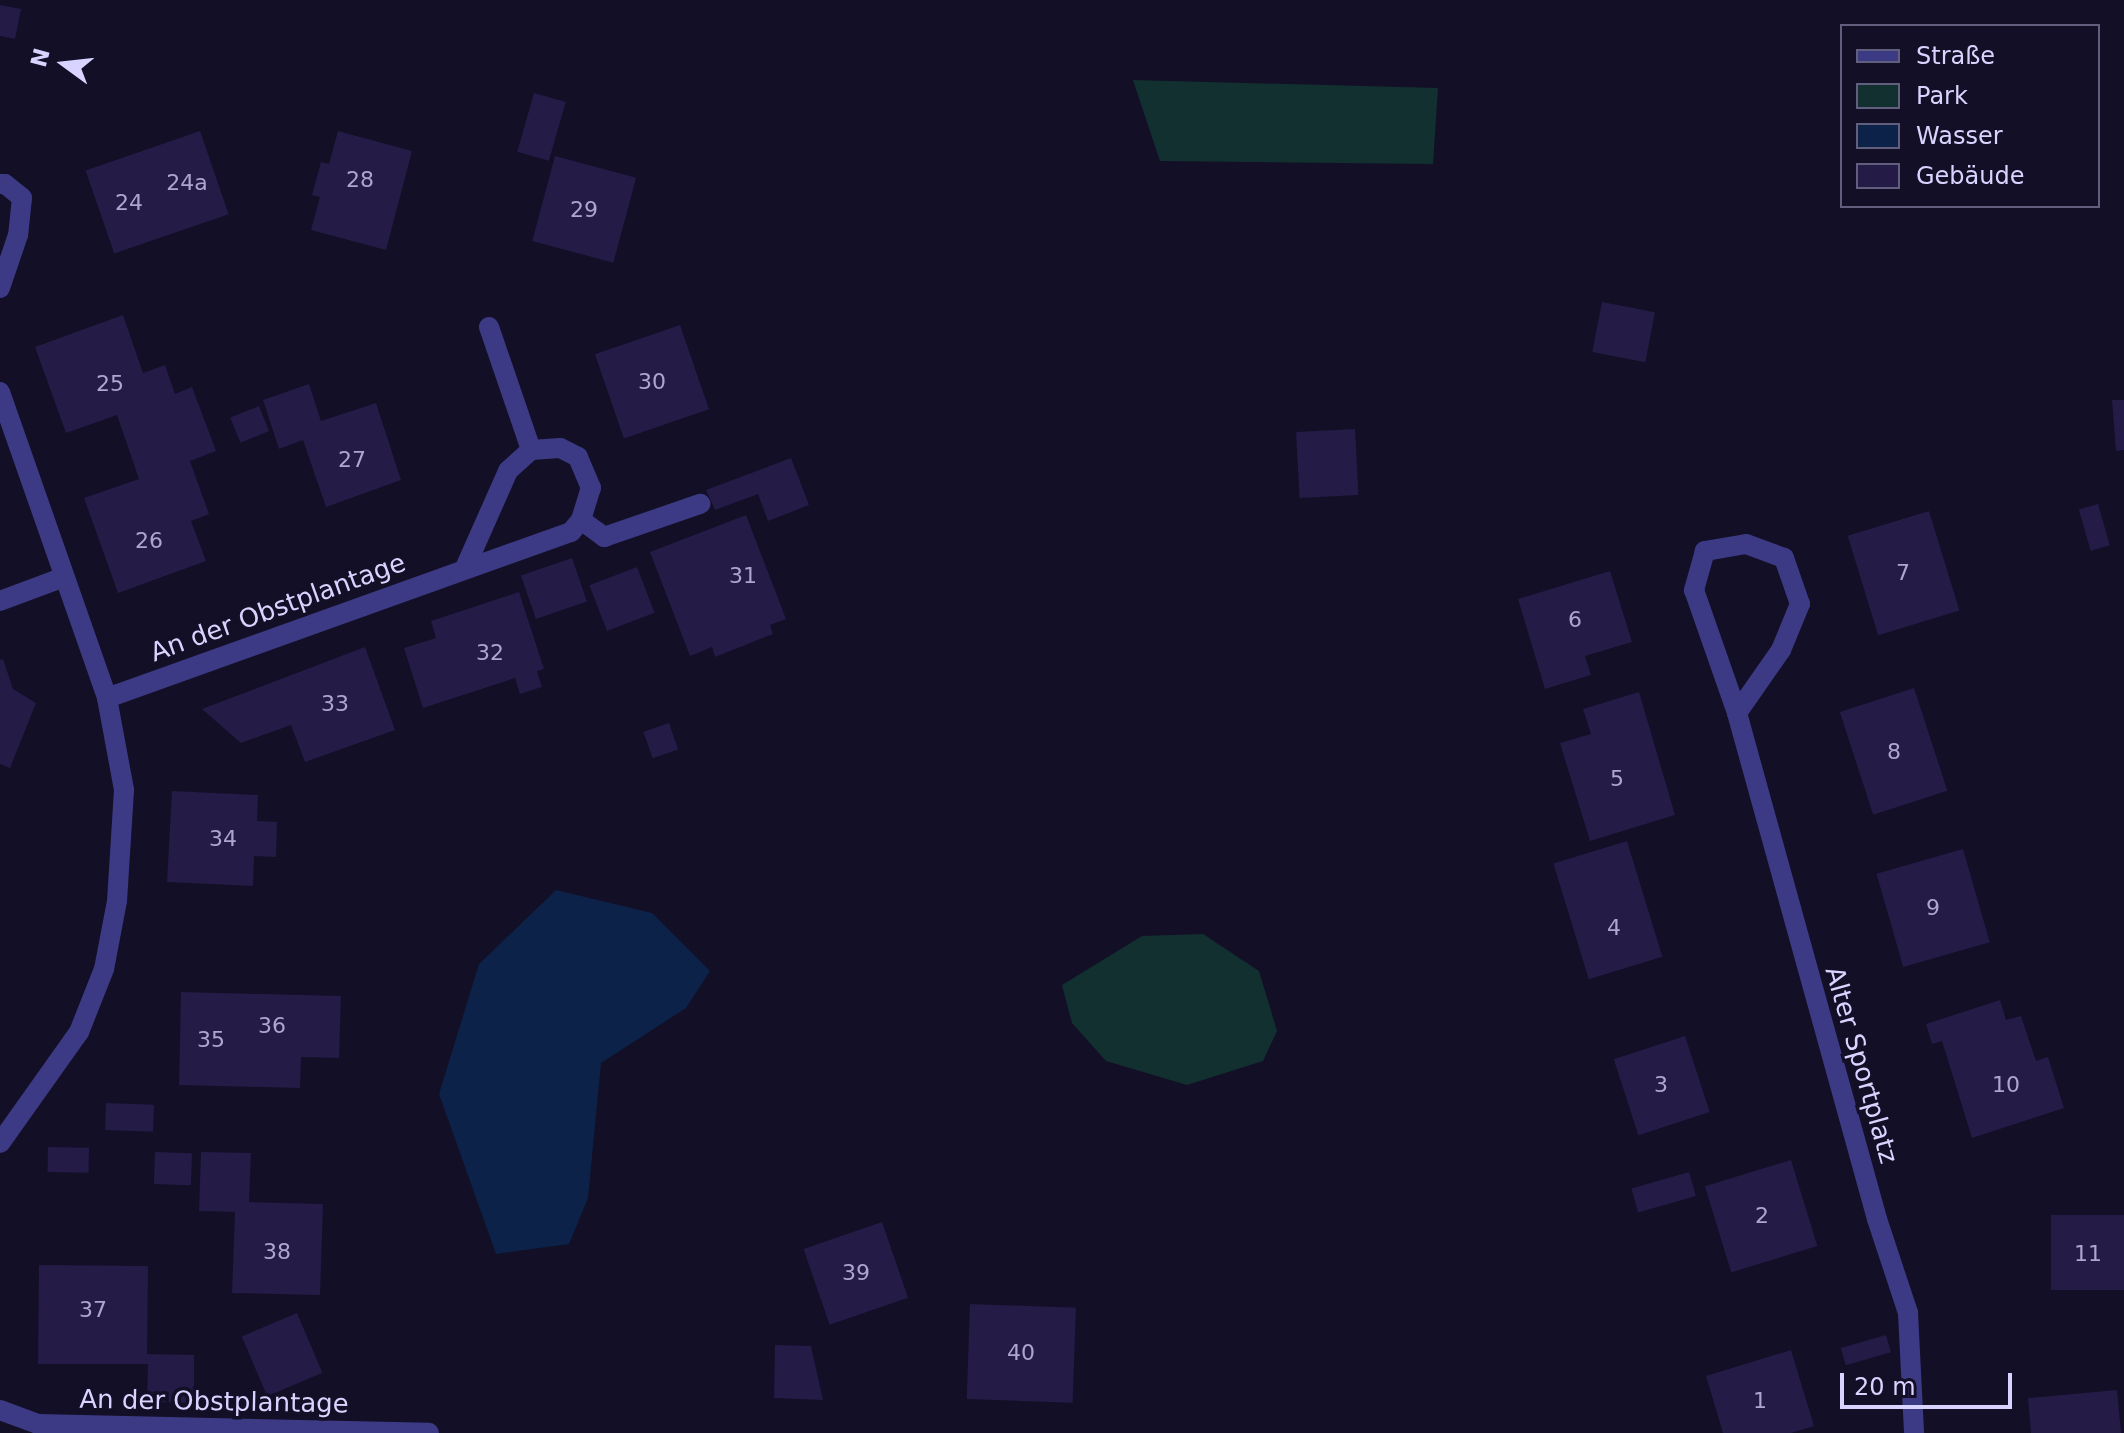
<!DOCTYPE html>
<meta charset="utf-8">
<style>
body{margin:0}
#map{position:relative;width:2124px;height:1433px;overflow:hidden;background:#130f26;font-family:"DejaVu Sans",sans-serif}
div>[style]{position:absolute}
.green>*{inset:0;background:#12302f}
.water>*{inset:0;background:#0c2248}
.building>*{inset:0;background:#241b47;transform-origin:0 0}
.minor>*{height:20px;margin:-10px;padding:0 10px;transform-origin:10px;border-radius:10px;background:#3d3a85}
span{translate:-50% -50%;white-space:nowrap;text-align:center;line-height:1.15;-webkit-text-stroke:7px #130f26;paint-order:stroke}
.number-label{font-size:22px;color:#aca6d1}
.number-label span{-webkit-text-stroke-width:0}
.street-label{font-size:26px;color:#d9d4ff}
.legend{position:absolute;left:1840px;top:24px;width:260px;height:184px;box-sizing:border-box;background:#130f26;border:2px solid #625e7d;margin:0;padding:10px 14px;list-style:none;font-size:24px;color:#d9d4ff}
.legend li{display:flex;align-items:center;gap:16px;height:40px}
.legend b{width:40px;border:2px solid #625e7d}
.north{position:absolute;left:24px;top:24px;width:80px;height:80px;-webkit-text-stroke:6px #130f26;paint-order:stroke;rotate:285deg;font-size:22px;font-weight:700;line-height:32px;text-align:center;color:#d9d4ff}
.north::after{content:'';display:block;margin:auto;width:28px;height:36px;background:#d9d4ff;clip-path:polygon(50% 0,100% 100%,50% 72%,0 100%)}
.scale{position:absolute;left:1840px;top:1373px;width:172px;height:36px;box-sizing:border-box;border:4px solid #d9d4ff;border-top:0;padding-left:10px;font-size:24px;line-height:28px;white-space:nowrap;color:#d9d4ff;-webkit-text-stroke:6px #130f26;paint-order:stroke}
</style>
<div id="map">
<div class="green">
<i style="clip-path:polygon(1133px 80px,1438px 88px,1433px 164px,1160px 161px)"></i>
<i style="clip-path:polygon(1203px 934px,1259px 971px,1277px 1031px,1263px 1061px,1187px 1085px,1106px 1061px,1072px 1023px,1062px 985px,1142px 936px)"></i>
</div>
<div class="water">
<i style="clip-path:polygon(556px 890px,652px 913px,710px 971px,686px 1008px,601px 1063px,588px 1198px,569px 1244px,496px 1254px,439px 1094px,479px 964px)"></i>
</div>
<div class="building">
<i style="clip-path:polygon(0 5px,21px 9px,15px 39px,0 36px)"></i>
<i style="left:534px;top:93px;width:33px;height:61px;rotate:16deg"></i>
<i style="left:200px;top:131px;width:88px;height:121px;rotate:71deg"></i>
<i style="clip-path:polygon(338px 131px,412px 151px,386px 250px,311px 230px,320px 197px,312px 195px,321px 162px,329px 164px)"></i>
<i style="left:555px;top:156px;width:84px;height:88px;rotate:15deg"></i>
<i style="left:1602px;top:302px;width:54px;height:51px;rotate:11deg"></i>
<i style="clip-path:polygon(123px 315px,143px 373px,165px 365px,175px 394px,192px 387px,216px 451px,190px 461px,209px 514px,191px 521px,206px 561px,118px 593px,84px 498px,139px 479px,117px 415px,66px 433px,35px 347px)"></i>
<i style="left:680px;top:325px;width:89px;height:90px;rotate:71deg"></i>
<i style="clip-path:polygon(309px 384px,321px 421px,376px 403px,401px 480px,326px 507px,303px 440px,279px 449px,263px 400px)"></i>
<i style="clip-path:polygon(2112px 400px,2124px 400px,2124px 450px,2116px 451px)"></i>
<i style="left:259px;top:406px;width:27px;height:31px;rotate:68deg"></i>
<i style="left:1355px;top:429px;width:66px;height:59px;rotate:87deg"></i>
<i style="clip-path:polygon(791px 458px,809px 505px,768px 521px,758px 494px,715px 510px,706px 490px)"></i>
<i style="left:2098px;top:504px;width:43px;height:20px;rotate:74deg"></i>
<i style="left:1929px;top:511px;width:104px;height:85px;rotate:73deg"></i>
<i style="clip-path:polygon(746px 515px,786px 619px,770px 625px,773px 634px,715px 657px,712px 647px,690px 656px,650px 552px)"></i>
<i style="left:572px;top:558px;width:46px;height:54px;rotate:71deg"></i>
<i style="left:637px;top:567px;width:49px;height:51px;rotate:69deg"></i>
<i style="clip-path:polygon(1610px 571px,1632px 642px,1585px 656px,1591px 675px,1545px 689px,1518px 599px)"></i>
<i style="clip-path:polygon(519px 592px,544px 669px,537px 671px,542px 687px,520px 694px,515px 678px,423px 708px,404px 648px,436px 638px,431px 621px)"></i>
<i style="clip-path:polygon(365px 647px,395px 730px,305px 762px,291px 725px,241px 743px,202px 709px)"></i>
<i style="clip-path:polygon(3px 659px,13px 689px,36px 703px,10px 768px,0 764px,0 660px)"></i>
<i style="left:1914px;top:688px;width:108px;height:78px;rotate:72deg"></i>
<i style="clip-path:polygon(1639px 692px,1675px 815px,1590px 841px,1560px 743px,1591px 734px,1583px 709px)"></i>
<i style="left:669px;top:723px;width:28px;height:27px;rotate:71deg"></i>
<i style="clip-path:polygon(172px 791px,258px 795px,257px 821px,277px 822px,276px 857px,254px 856px,253px 886px,167px 882px)"></i>
<i style="left:1627px;top:841px;width:121px;height:77px;rotate:73deg"></i>
<i style="left:1963px;top:849px;width:97px;height:90px;rotate:74deg"></i>
<i style="clip-path:polygon(181px 992px,341px 996px,339px 1058px,301px 1057px,300px 1088px,179px 1085px)"></i>
<i style="clip-path:polygon(2000px 1000px,2006px 1020px,2021px 1016px,2036px 1061px,2048px 1057px,2064px 1108px,1972px 1138px,1942px 1041px,1932px 1044px,1926px 1024px)"></i>
<i style="left:1685px;top:1036px;width:80px;height:75px;rotate:72deg"></i>
<i style="left:106px;top:1103px;width:48px;height:27px;rotate:2deg"></i>
<i style="left:48px;top:1147px;width:41px;height:25px;rotate:1deg"></i>
<i style="left:155px;top:1152px;width:37px;height:32px;rotate:2deg"></i>
<i style="clip-path:polygon(201px 1152px,251px 1153px,249px 1202px,323px 1204px,320px 1295px,232px 1293px,235px 1212px,199px 1211px)"></i>
<i style="left:1791px;top:1160px;width:90px;height:90px;rotate:73deg"></i>
<i style="left:1689px;top:1172px;width:25px;height:60px;rotate:74deg"></i>
<i style="left:2124px;top:1215px;width:75px;height:73px;rotate:90deg"></i>
<i style="left:882px;top:1222px;width:80px;height:83px;rotate:71deg"></i>
<i style="clip-path:polygon(39px 1265px,148px 1266px,147px 1354px,194px 1355px,194px 1403px,147px 1402px,148px 1364px,38px 1364px)"></i>
<i style="left:970px;top:1304px;width:106px;height:95px;rotate:2deg"></i>
<i style="left:297px;top:1313px;width:65px;height:60px;rotate:67deg"></i>
<i style="left:1886px;top:1335px;width:18px;height:47px;rotate:74deg"></i>
<i style="clip-path:polygon(775px 1345px,811px 1346px,823px 1400px,774px 1398px)"></i>
<i style="clip-path:polygon(1791px 1350px,1814px 1426px,1791px 1433px,1723px 1433px,1706px 1376px)"></i>
<i style="clip-path:polygon(2117px 1390px,2121px 1433px,2031px 1433px,2028px 1398px)"></i>
</div>
<div class="minor">
<i style="left:0;top:184px;width:5px"></i>
<i style="left:5px;top:184px;width:22px;rotate:39deg"></i>
<i style="left:22px;top:198px;width:37px;rotate:96deg"></i>
<i style="left:18px;top:235px;width:56px;rotate:108.8deg"></i>
<i style="left:489px;top:327px;width:130px;rotate:71.1deg"></i>
<i style="left:0;top:392px;width:324px;rotate:70.7deg"></i>
<i style="left:107px;top:698px;width:94px;rotate:79.5deg"></i>
<i style="left:124px;top:790px;width:111px;rotate:93.6deg"></i>
<i style="left:117px;top:901px;width:69px;rotate:100.8deg"></i>
<i style="left:104px;top:969px;width:68px;rotate:111.6deg"></i>
<i style="left:79px;top:1032px;width:136px;rotate:125.4deg"></i>
<i style="left:581px;top:520px;width:29px;rotate:36deg"></i>
<i style="left:604px;top:537px;width:102px;rotate:-19deg"></i>
<i style="left:0;top:601px;width:66px;rotate:-20.4deg"></i>
<i style="left:107px;top:698px;width:493px;rotate:-19.7deg"></i>
<i style="left:571px;top:532px;width:16px;rotate:-50deg"></i>
<i style="left:581px;top:520px;width:34px;rotate:-73deg"></i>
<i style="left:591px;top:488px;width:34px;rotate:-113deg"></i>
<i style="left:578px;top:457px;width:20px;rotate:-153deg"></i>
<i style="left:560px;top:448px;width:29px;rotate:176deg"></i>
<i style="left:531px;top:450px;width:31px;rotate:138deg"></i>
<i style="left:508px;top:471px;width:106px;rotate:113.9deg"></i>
<i style="left:1737px;top:713px;width:77px;rotate:-55.1deg"></i>
<i style="left:1781px;top:650px;width:50px;rotate:-67.6deg"></i>
<i style="left:1800px;top:604px;width:49px;rotate:-109.2deg"></i>
<i style="left:1784px;top:558px;width:40px;rotate:-159.8deg"></i>
<i style="left:1746px;top:544px;width:42px;rotate:170.3deg"></i>
<i style="left:1705px;top:551px;width:41px;rotate:105.8deg"></i>
<i style="left:1694px;top:590px;width:130px;rotate:70.7deg"></i>
<i style="left:1737px;top:713px;width:525px;rotate:74.53deg"></i>
<i style="left:1877px;top:1219px;width:99px;rotate:71.7deg"></i>
<i style="left:1908px;top:1313px;width:120px;rotate:87.1deg"></i>
<i style="left:0;top:1410px;width:40px;rotate:20.2deg"></i>
<i style="left:38px;top:1424px;width:391px;rotate:1.3deg"></i>
</div>
<div class="number-label">
<span style="left:360px;top:180px">28</span>
<span style="left:187px;top:183px">24a</span>
<span style="left:129px;top:203px">24</span>
<span style="left:584px;top:210px">29</span>
<span style="left:652px;top:382px">30</span>
<span style="left:110px;top:384px">25</span>
<span style="left:352px;top:460px">27</span>
<span style="left:149px;top:541px">26</span>
<span style="left:1903px;top:573px">7</span>
<span style="left:743px;top:576px">31</span>
<span style="left:1575px;top:620px">6</span>
<span style="left:490px;top:653px">32</span>
<span style="left:335px;top:704px">33</span>
<span style="left:1894px;top:752px">8</span>
<span style="left:1617px;top:779px">5</span>
<span style="left:223px;top:839px">34</span>
<span style="left:1933px;top:908px">9</span>
<span style="left:1614px;top:928px">4</span>
<span style="left:272px;top:1026px">36</span>
<span style="left:211px;top:1040px">35</span>
<span style="left:1661px;top:1085px">3</span>
<span style="left:2006px;top:1085px">10</span>
<span style="left:1762px;top:1216px">2</span>
<span style="left:277px;top:1252px">38</span>
<span style="left:2088px;top:1254px">11</span>
<span style="left:856px;top:1273px">39</span>
<span style="left:93px;top:1310px">37</span>
<span style="left:1021px;top:1353px">40</span>
<span style="left:1760px;top:1401px">1</span>
</div>
<div class="street-label">
<span style="left:278px;top:608px;rotate:-20deg">An der Obstplantage</span>
<span style="left:1861px;top:1065px;rotate:74deg">Alter Sportplatz</span>
<span style="left:214px;top:1402px;rotate:1deg">An der Obstplantage</span>
</div>
<ul class="legend">
<li><b style="height:10px;background:#3d3a85"></b>Straße</li>
<li><b style="height:22px;background:#12302f"></b>Park</li>
<li><b style="height:22px;background:#0c2248"></b>Wasser</li>
<li><b style="height:22px;background:#241b47"></b>Gebäude</li>
</ul>
<div class="north">N</div>
<div class="scale">20 m</div>
</div>
